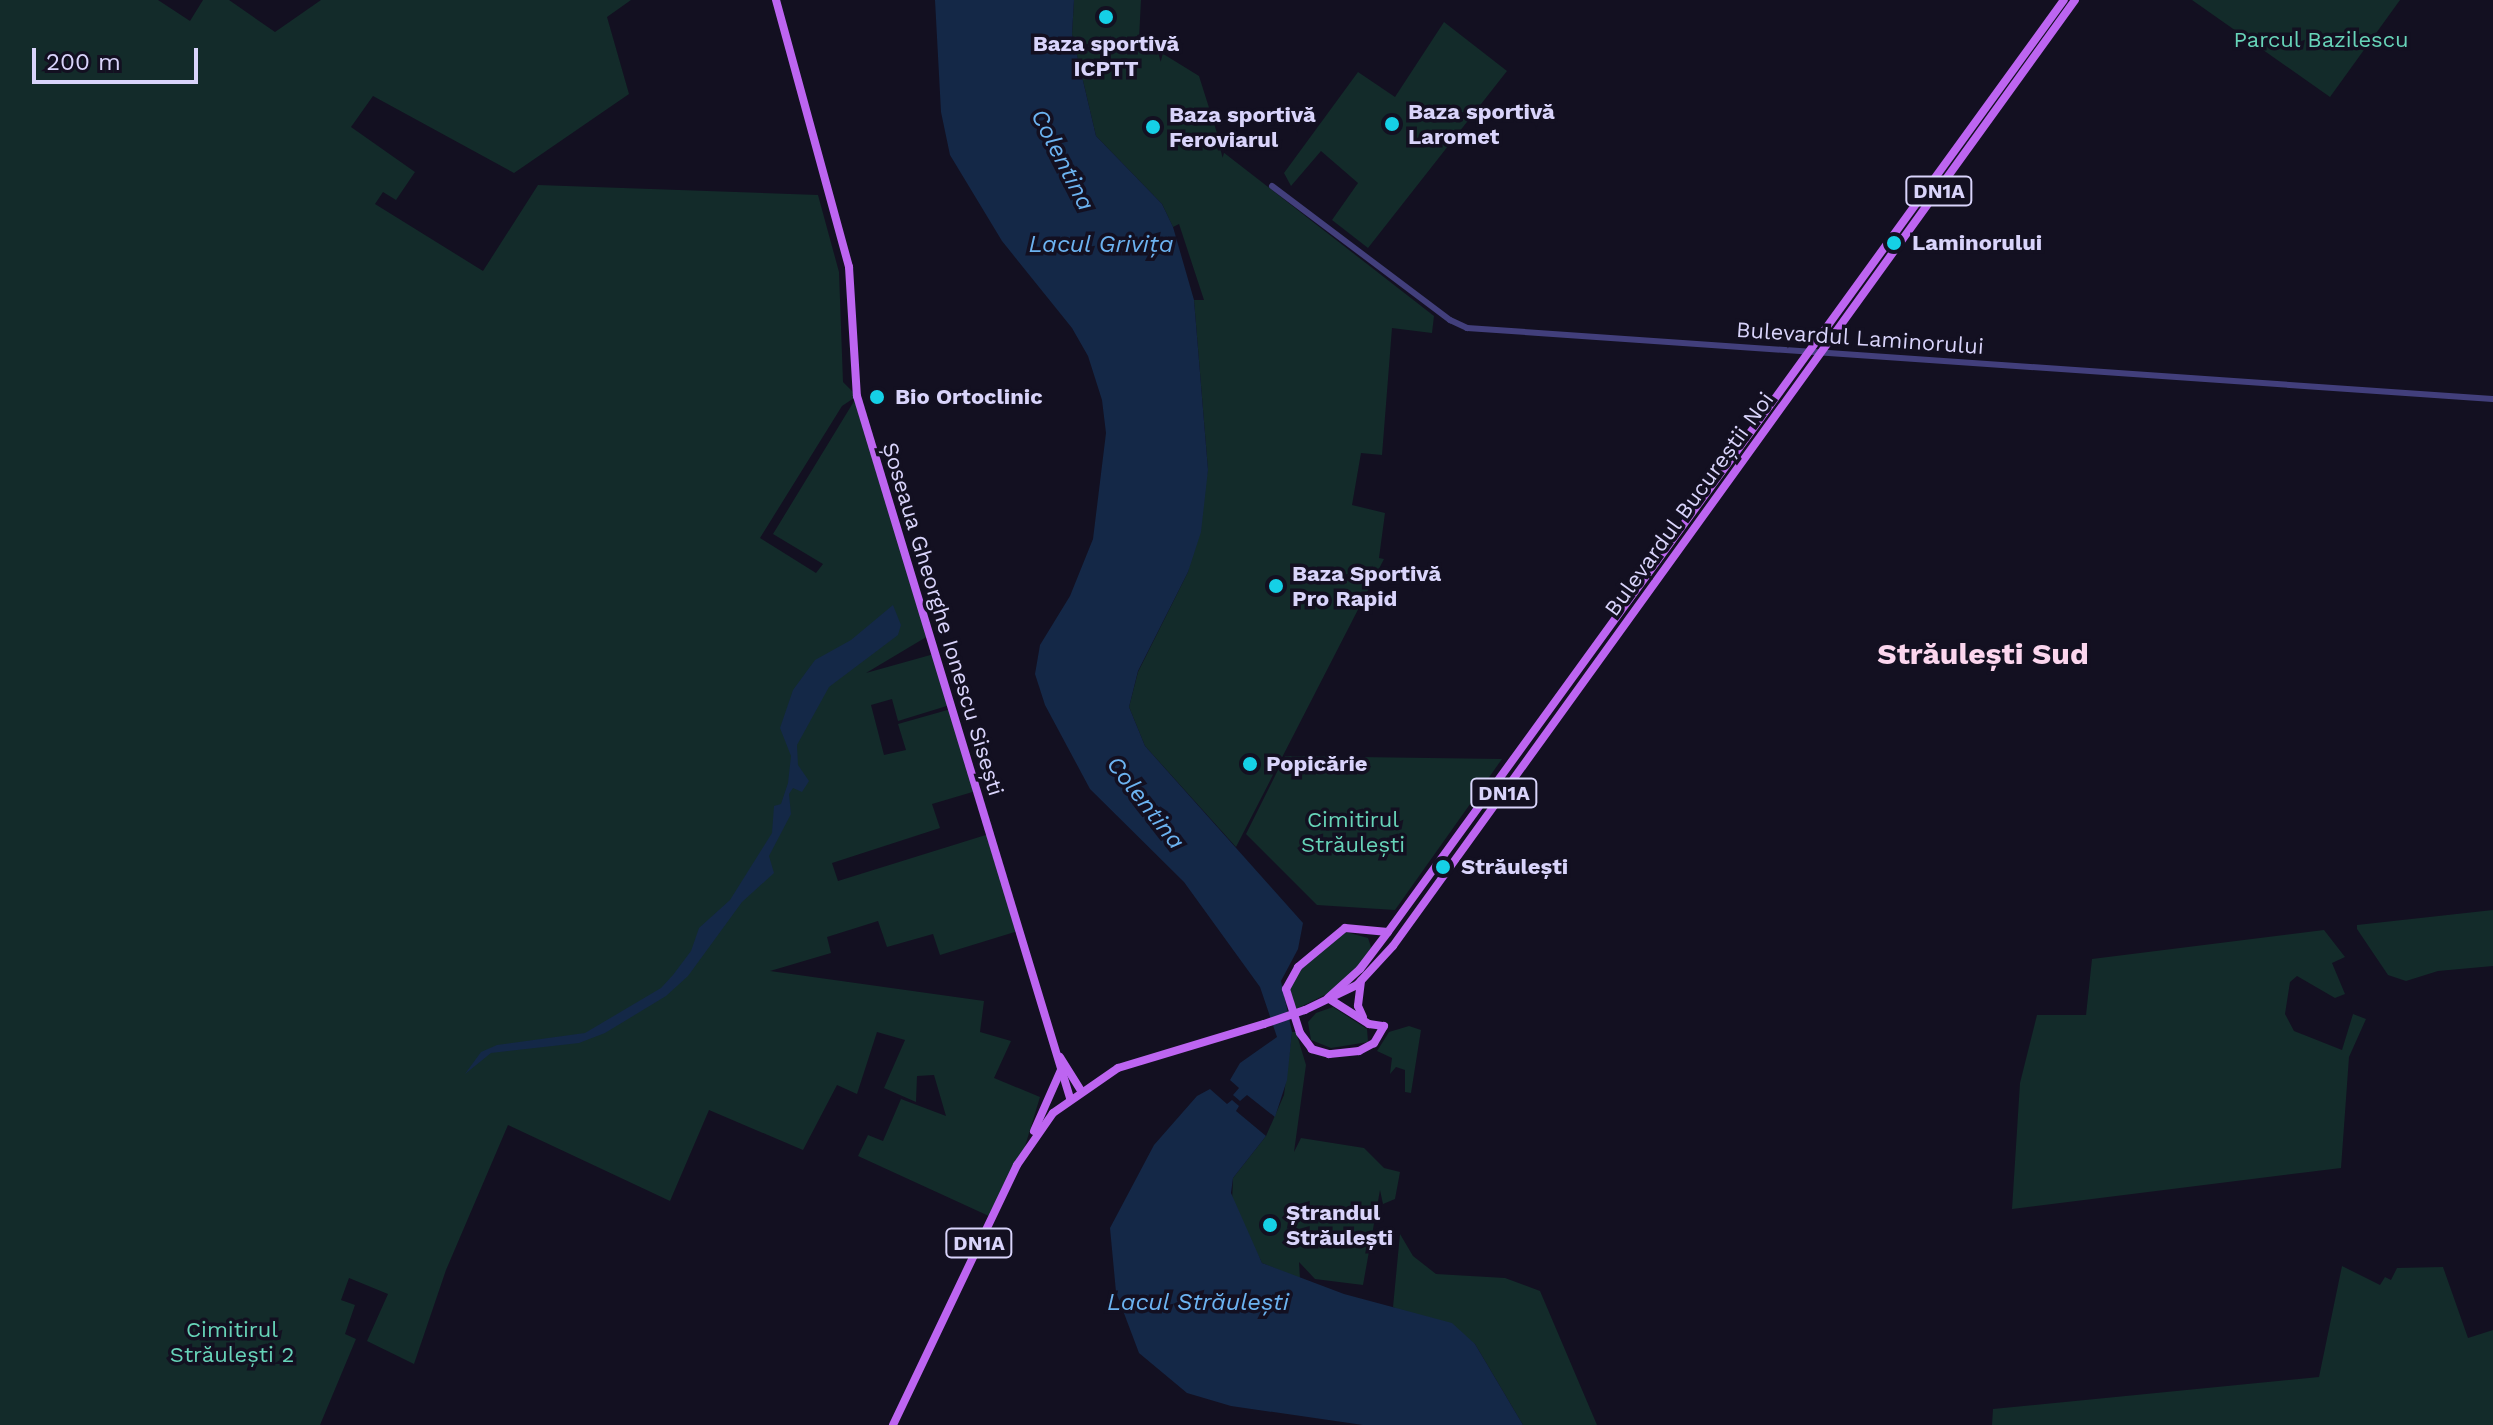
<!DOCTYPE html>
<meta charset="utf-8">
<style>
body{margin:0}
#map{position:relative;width:2493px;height:1425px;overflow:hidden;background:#131021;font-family:"Work Sans",sans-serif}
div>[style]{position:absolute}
.green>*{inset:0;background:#132b2a}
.water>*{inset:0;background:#142847}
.minor>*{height:6px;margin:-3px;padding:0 3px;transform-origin:3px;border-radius:3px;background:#423f7c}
.major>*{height:8px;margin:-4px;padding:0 4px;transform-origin:4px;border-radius:4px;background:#bd65f1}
.major-bridge>*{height:8px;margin:-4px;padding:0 4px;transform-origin:4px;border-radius:4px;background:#bd65f1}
.dots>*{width:22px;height:22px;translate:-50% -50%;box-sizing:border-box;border:4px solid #131021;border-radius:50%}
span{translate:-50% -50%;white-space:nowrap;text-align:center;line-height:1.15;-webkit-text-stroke:7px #131021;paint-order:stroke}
.shield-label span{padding:2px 6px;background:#131021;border:2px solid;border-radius:6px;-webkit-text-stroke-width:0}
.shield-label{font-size:20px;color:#d9d4fb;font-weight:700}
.park-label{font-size:22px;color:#67d4b9}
.poi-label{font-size:22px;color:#d9d4fb;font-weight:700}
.left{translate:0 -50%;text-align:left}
.street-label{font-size:22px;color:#d9d4fb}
.water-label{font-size:24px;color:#6cb3f1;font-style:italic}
.district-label{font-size:30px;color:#fbd6ee;font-weight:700}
.scale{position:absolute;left:32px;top:48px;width:166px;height:36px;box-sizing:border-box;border:4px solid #d9d4fb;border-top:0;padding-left:10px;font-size:24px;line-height:28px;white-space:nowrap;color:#d9d4fb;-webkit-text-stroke:6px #131021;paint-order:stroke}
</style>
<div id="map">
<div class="green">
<i style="clip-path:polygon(0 0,158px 0,190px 21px,203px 0,229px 0,275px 32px,321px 0,631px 0,607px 17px,629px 94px,514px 173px,373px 96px,351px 127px,415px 172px,396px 200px,383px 192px,375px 204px,483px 271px,538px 185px,818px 195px,839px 272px,843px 382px,857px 396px,842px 406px,760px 538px,816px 573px,823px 564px,773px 534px,856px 398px,928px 636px,866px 673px,934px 654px,950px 705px,898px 721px,892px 699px,871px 705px,884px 755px,906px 750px,898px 724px,951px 709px,976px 791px,932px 804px,940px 828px,832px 863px,838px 881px,989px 834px,1018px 931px,940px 955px,933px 934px,887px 947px,878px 921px,827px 937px,831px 953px,770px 971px,984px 1001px,980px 1032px,1011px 1041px,994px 1078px,1040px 1097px,1023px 1153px,991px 1217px,858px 1156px,868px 1135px,883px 1141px,901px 1099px,946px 1116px,934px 1075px,917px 1076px,916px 1102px,884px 1088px,905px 1040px,877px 1032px,857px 1094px,837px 1085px,803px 1150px,709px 1110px,670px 1201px,508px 1125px,446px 1270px,414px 1364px,367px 1341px,388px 1294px,349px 1278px,341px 1300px,355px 1305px,345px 1334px,356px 1339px,320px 1425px,0 1425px)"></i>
<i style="clip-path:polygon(1074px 0,1141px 0,1139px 39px,1199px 76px,1223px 152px,1434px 316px,1432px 333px,1392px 328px,1382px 455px,1361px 453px,1352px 505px,1385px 513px,1379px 558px,1384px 559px,1236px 847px,1145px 746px,1129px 707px,1138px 672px,1188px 572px,1208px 470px,1194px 300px,1204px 300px,1179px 224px,1173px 227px,1162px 204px,1096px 136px,1072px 34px)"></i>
<i style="clip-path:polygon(2192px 0,2400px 0,2330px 97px)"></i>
<i style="clip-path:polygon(1444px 22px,1507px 71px,1368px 248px,1332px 220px,1358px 183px,1321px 151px,1291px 186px,1284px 173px,1358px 72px,1395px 97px)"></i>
<i style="clip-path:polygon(1285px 756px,1502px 759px,1395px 910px,1317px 905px,1246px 834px)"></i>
<i style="clip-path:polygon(2493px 910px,2493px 966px,2438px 971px,2406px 981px,2388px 975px,2357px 929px,2357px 925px)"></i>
<i style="clip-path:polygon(2324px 930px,2345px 957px,2332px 963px,2345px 994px,2335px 998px,2297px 976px,2290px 982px,2285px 1014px,2294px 1031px,2342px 1050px,2353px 1014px,2366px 1019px,2349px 1057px,2341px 1168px,2012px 1209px,2020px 1083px,2037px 1015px,2086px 1015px,2092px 959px)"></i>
<i style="clip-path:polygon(1346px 932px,1368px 938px,1371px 947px,1365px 960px,1331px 992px,1294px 1010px,1290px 989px,1295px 974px)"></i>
<i style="clip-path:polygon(1333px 1007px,1367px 1029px,1368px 1042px,1331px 1048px,1311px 1040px,1308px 1022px,1316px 1013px)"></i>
<i style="clip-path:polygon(1409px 1026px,1421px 1030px,1411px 1093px,1405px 1092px,1405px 1070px,1396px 1067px,1390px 1074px,1392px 1058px,1377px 1051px,1389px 1032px)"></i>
<i style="clip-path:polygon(1292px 1032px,1296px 1032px,1306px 1065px,1294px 1152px,1301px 1138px,1364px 1148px,1384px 1168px,1400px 1172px,1395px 1199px,1383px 1204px,1380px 1190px,1363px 1285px,1315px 1279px,1299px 1262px,1300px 1279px,1262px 1263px,1232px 1202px,1233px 1178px,1266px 1136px,1284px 1095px)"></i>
<i style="clip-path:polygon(1400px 1234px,1413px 1256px,1436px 1274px,1505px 1278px,1540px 1291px,1597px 1425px,1523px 1425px,1475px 1344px,1393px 1307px)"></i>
<i style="clip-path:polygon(2342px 1266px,2380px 1285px,2385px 1277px,2391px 1280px,2397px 1268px,2443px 1267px,2468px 1338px,2493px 1330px,2493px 1425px,1992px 1425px,1993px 1409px,2319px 1377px)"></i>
</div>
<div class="water">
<i style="clip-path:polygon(935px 0,1074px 0,1072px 34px,1096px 136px,1162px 204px,1173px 227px,1194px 300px,1208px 470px,1201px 532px,1188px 572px,1138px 671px,1129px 707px,1145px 746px,1303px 923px,1298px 949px,1281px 981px,1292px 1032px,1287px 1080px,1275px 1117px,1247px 1095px,1240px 1101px,1233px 1095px,1239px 1088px,1230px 1080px,1240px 1063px,1277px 1037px,1260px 987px,1184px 882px,1090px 789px,1045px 705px,1035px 674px,1040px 645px,1070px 596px,1093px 539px,1106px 433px,1102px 400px,1088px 356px,1072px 328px,1002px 241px,950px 155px,941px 112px)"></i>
<i style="clip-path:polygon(893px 605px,901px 625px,898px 635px,829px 687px,797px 745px,798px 765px,809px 781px,802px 792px,793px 788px,789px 794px,791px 814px,769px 856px,774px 873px,742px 902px,688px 976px,666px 996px,605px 1033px,579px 1043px,491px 1053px,465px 1074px,481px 1052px,497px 1045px,585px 1033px,661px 988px,673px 975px,691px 951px,699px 928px,730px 900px,772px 833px,774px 806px,781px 804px,788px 783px,791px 756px,780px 728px,793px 690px,815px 660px,851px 640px)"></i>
<i style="clip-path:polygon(1210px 1089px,1227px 1104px,1232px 1100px,1239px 1106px,1236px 1111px,1266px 1136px,1233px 1178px,1231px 1193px,1262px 1263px,1344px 1294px,1452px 1323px,1475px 1344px,1523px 1425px,1363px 1425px,1231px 1406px,1187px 1393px,1139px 1353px,1116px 1292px,1110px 1228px,1154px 1145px,1197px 1096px)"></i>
</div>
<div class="minor">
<i style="left:1272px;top:186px;width:223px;rotate:37deg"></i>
<i style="left:1450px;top:320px;width:19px;rotate:25deg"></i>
<i style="left:1467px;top:328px;width:1028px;rotate:3.96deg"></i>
</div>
<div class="major">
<i style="left:776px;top:0;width:277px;rotate:74.7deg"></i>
<i style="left:849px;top:267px;width:129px;rotate:86.5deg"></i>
<i style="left:857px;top:396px;width:734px;rotate:73.12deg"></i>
<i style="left:1361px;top:981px;width:25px;rotate:97deg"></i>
<i style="left:1358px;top:1006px;width:12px;rotate:66deg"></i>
<i style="left:1328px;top:998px;width:43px;rotate:-42.2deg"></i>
<i style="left:1360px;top:969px;width:46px;rotate:-52.9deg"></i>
<i style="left:1388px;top:932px;width:1151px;rotate:-54.05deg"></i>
<i style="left:1331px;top:1000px;width:45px;rotate:32.3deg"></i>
<i style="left:1369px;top:1024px;width:15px;rotate:8deg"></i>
<i style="left:1384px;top:1026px;width:20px;rotate:120deg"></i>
<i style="left:1374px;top:1043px;width:17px;rotate:152deg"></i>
<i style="left:1359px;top:1051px;width:30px;rotate:174deg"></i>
<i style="left:1329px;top:1054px;width:18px;rotate:-164deg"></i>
<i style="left:1312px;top:1049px;width:20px;rotate:-127deg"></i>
<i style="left:1300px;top:1033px;width:46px;rotate:-107.7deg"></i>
<i style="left:1286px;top:989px;width:25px;rotate:-61deg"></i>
<i style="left:1298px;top:967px;width:61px;rotate:-39.7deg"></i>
<i style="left:1345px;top:928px;width:43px;rotate:5.3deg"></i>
<i style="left:1305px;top:1010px;width:58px;rotate:-25.7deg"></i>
<i style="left:1357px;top:985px;width:53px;rotate:-47.3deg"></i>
<i style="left:1393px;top:946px;width:1166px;rotate:-54.21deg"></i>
<i style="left:1060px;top:1057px;width:39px;rotate:58deg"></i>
<i style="left:1034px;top:1131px;width:67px;rotate:-66.1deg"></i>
<i style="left:893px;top:1425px;width:288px;rotate:-64.5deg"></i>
<i style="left:1017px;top:1165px;width:63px;rotate:-55.3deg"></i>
<i style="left:1053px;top:1113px;width:79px;rotate:-34.7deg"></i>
<i style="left:1118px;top:1068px;width:152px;rotate:-16.8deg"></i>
</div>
<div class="major-bridge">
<i style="left:1264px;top:1024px;width:43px;rotate:-18.9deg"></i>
</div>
<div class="dots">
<i style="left:1106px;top:17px;background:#15d0e6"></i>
<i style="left:1392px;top:124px;background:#15d0e6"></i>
<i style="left:1153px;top:127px;background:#15d0e6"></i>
<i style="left:1894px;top:243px;background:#15d0e6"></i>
<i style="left:877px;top:397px;background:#15d0e6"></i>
<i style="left:1276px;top:586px;background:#15d0e6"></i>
<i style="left:1250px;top:764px;background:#15d0e6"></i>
<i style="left:1443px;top:867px;background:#15d0e6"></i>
<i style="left:1270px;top:1225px;background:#15d0e6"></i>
</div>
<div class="shield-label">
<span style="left:1939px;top:191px">DN1A</span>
<span style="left:1504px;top:793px">DN1A</span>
<span style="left:979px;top:1243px">DN1A</span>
</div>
<div class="park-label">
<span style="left:2321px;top:40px">Parcul Bazilescu</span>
<span style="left:1353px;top:832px">Cimitirul<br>Străulești</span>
<span style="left:232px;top:1342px">Cimitirul<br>Străulești 2</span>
</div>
<div class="poi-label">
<span style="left:1106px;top:56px">Baza sportivă<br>ICPTT</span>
<span class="left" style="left:1408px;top:124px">Baza sportivă<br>Laromet</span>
<span class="left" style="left:1169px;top:127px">Baza sportivă<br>Feroviarul</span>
<span class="left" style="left:1912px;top:243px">Laminorului</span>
<span class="left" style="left:895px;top:397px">Bio Ortoclinic</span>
<span class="left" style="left:1292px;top:586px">Baza Sportivă<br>Pro Rapid</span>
<span class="left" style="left:1266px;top:764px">Popicărie</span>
<span class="left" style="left:1461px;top:867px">Străulești</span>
<span class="left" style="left:1286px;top:1225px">Ștrandul<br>Străulești</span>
</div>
<div class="street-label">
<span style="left:1860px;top:338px;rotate:4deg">Bulevardul Laminorului</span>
<span style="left:1689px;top:504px;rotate:-54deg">Bulevardul Bucureștii Noi</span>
<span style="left:943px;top:619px;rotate:73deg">Șoseaua Gheorghe Ionescu Sisești</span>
</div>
<div class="water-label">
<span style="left:1062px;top:160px;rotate:63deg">Colentina</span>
<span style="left:1101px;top:245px">Lacul Grivița</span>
<span style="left:1145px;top:803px;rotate:52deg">Colentina</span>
<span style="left:1198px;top:1303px">Lacul Străulești</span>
</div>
<div class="district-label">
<span style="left:1983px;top:654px">Străulești Sud</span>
</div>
<div class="scale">200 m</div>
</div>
